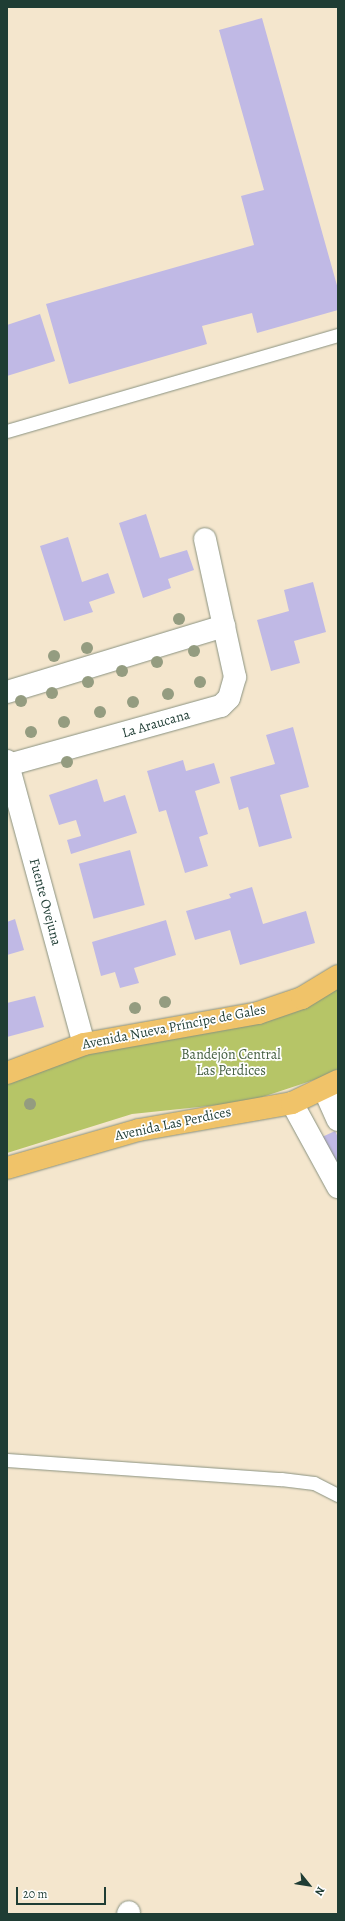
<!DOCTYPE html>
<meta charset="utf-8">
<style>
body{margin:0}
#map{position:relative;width:345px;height:1921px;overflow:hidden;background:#f4e6cd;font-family:Alegreya,serif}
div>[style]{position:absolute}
.green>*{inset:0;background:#b6c567}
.building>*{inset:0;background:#c0b9e5;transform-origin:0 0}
.roads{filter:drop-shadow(0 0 1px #8a9280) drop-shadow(0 0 1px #8a9280)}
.lane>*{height:13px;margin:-6.5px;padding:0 6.5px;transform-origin:6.5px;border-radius:6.5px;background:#fff}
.street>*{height:22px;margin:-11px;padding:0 11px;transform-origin:11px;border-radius:11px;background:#fff}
.primary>*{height:22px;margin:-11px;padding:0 11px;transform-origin:11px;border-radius:11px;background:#f0c369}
.trees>*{width:12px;height:12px;margin:-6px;border-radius:50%;background:#949c80}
span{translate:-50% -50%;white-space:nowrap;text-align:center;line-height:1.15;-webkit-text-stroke:3.5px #fff;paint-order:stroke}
.street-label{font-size:14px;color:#1f3d34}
.park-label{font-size:14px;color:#455f41}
.frame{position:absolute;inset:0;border:8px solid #1f3d34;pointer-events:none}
.north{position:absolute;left:289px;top:1865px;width:40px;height:40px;-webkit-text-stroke:3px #fff;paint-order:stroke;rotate:120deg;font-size:11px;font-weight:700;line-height:16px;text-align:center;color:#1f3d34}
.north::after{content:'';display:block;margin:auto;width:14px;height:18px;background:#1f3d34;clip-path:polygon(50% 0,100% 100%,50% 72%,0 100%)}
.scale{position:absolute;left:16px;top:1887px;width:90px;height:18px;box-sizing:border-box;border:2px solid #1f3d34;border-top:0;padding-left:5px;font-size:12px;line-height:14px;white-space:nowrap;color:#1f3d34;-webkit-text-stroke:3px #fff;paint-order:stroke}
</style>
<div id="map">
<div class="green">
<i style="clip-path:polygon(338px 982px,338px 1069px,323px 1077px,247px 1102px,132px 1114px,7px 1153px,7px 1078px,113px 1037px,183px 1029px)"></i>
</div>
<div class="building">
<i style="clip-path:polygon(262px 18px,338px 289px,338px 310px,257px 333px,252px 313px,202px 326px,207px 344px,69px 384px,46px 304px,254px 245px,241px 196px,264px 190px,219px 30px)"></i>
<i style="clip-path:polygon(40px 314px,55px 361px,7px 376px,7px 325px)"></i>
<i style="clip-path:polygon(146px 514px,160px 558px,187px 550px,194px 570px,168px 579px,171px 588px,143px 598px,119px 523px)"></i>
<i style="clip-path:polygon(68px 537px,82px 582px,108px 573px,115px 593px,89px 602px,93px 612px,64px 621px,40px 546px)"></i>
<i style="clip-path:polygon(313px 582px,326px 632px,294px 641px,300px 663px,271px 671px,257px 620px,289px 611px,284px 590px)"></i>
<i style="clip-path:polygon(293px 727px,309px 787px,280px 795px,292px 838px,259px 847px,248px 807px,239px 810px,230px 777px,275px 764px,266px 735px)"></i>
<i style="clip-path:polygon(183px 760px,186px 771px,214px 763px,220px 783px,195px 791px,208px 834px,199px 837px,208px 866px,185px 873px,166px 810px,159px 812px,147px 771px)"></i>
<i style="clip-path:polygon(97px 779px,104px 802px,125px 795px,137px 833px,71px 854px,67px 840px,81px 836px,76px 820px,59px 825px,49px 795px)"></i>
<i style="left:130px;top:850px;width:57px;height:53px;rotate:75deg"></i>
<i style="clip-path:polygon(252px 887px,263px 924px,306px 911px,315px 943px,240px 965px,230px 930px,195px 940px,186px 911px,231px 898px,229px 894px)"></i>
<i style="clip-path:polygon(15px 919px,24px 950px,7px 955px,7px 922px)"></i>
<i style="clip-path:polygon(166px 920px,176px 955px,134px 968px,139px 983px,120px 988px,115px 972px,101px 976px,92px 942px)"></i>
<i style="clip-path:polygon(35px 996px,44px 1027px,7px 1037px,7px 1003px)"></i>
<i style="clip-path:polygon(335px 1131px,338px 1137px,338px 1173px,322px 1137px)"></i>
</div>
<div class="roads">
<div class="lane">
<i style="left:7px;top:431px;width:345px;rotate:-16.2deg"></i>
<i style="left:7px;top:1460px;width:275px;rotate:4deg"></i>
<i style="left:281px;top:1479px;width:33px;rotate:7deg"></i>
<i style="left:314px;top:1483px;width:27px;rotate:27deg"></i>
</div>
<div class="street">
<i style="left:7px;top:692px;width:227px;rotate:-16.9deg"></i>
<i style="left:7px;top:761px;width:293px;rotate:74.8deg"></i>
<i style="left:8px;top:765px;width:221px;rotate:-15.5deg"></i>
<i style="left:221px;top:706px;width:11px;rotate:-45deg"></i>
<i style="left:229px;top:698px;width:22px;rotate:-74deg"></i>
<i style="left:235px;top:677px;width:141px;rotate:-102.3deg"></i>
<i style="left:324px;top:1089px;width:34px;rotate:66deg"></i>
<i style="left:292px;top:1103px;width:96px;rotate:61.3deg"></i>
<i style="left:128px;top:1914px;width:2px;rotate:-63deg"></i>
</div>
<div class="primary">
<i style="left:7px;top:1073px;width:82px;rotate:-20.6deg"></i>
<i style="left:84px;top:1044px;width:177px;rotate:-10.1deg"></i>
<i style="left:258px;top:1013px;width:46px;rotate:-18.8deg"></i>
<i style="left:302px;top:998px;width:42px;rotate:-31.4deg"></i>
<i style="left:7px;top:1168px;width:137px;rotate:-16.1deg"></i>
<i style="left:139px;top:1130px;width:155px;rotate:-10deg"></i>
<i style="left:292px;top:1103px;width:51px;rotate:-25.6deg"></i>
</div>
</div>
<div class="trees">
<i style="left:179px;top:619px"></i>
<i style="left:87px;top:648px"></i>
<i style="left:194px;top:651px"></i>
<i style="left:54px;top:656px"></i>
<i style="left:157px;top:662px"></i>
<i style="left:122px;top:671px"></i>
<i style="left:88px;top:682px"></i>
<i style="left:200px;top:682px"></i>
<i style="left:52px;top:693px"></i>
<i style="left:168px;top:694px"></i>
<i style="left:21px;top:701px"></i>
<i style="left:133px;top:702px"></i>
<i style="left:100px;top:712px"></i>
<i style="left:64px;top:722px"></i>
<i style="left:31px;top:732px"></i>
<i style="left:67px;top:762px"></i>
<i style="left:165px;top:1002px"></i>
<i style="left:135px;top:1008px"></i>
<i style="left:30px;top:1104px"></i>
</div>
<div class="street-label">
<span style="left:156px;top:724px;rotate:-16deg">La Araucana</span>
<span style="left:45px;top:902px;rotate:75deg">Fuente Ovejuna</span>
<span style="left:174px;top:1027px;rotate:-11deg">Avenida Nueva Príncipe de Gales</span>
<span style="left:173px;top:1124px;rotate:-12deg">Avenida Las Perdices</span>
</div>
<div class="park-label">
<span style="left:231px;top:1063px">Bandejón Central<br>Las Perdices</span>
</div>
<div class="frame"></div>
<div class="north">N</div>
<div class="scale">20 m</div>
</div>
